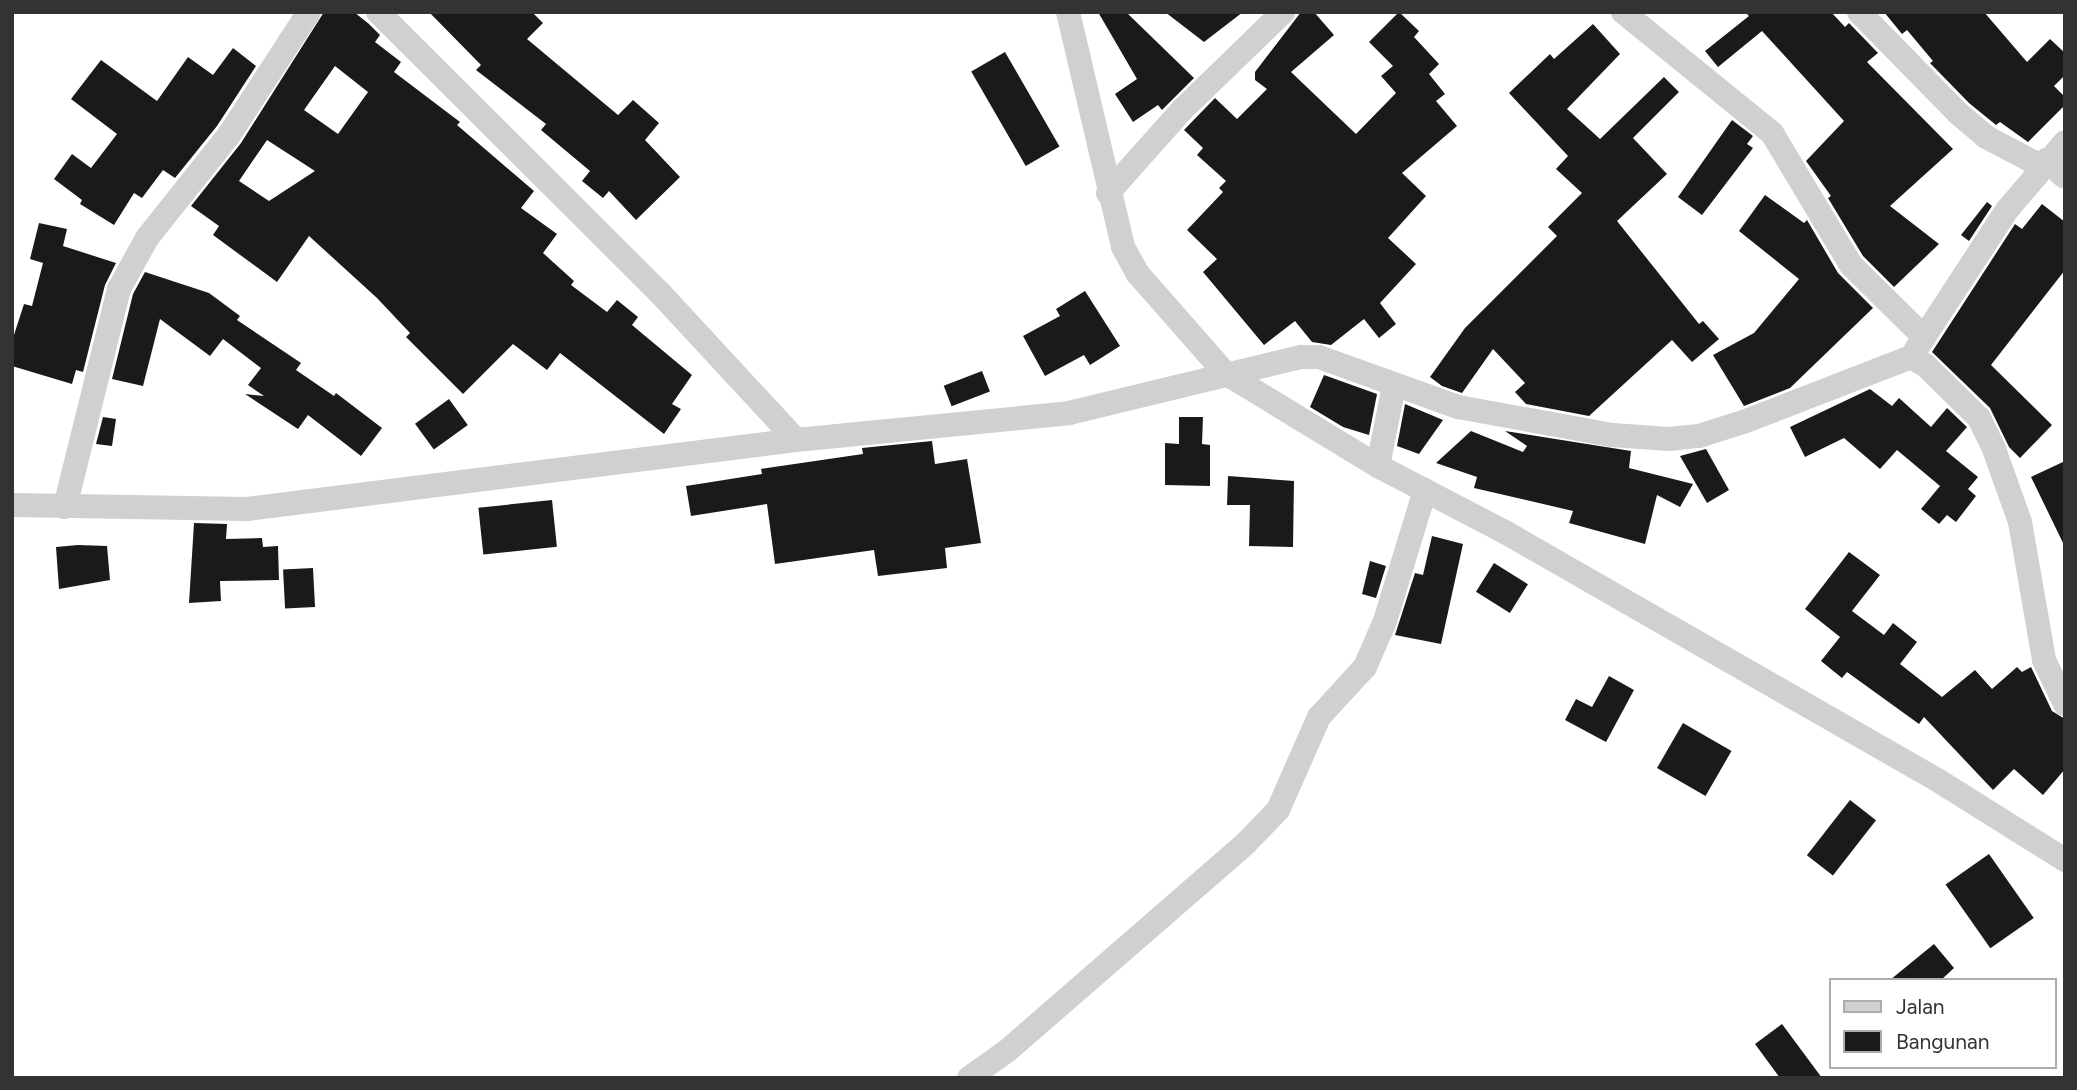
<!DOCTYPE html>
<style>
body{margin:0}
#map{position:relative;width:2077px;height:1090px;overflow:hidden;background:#fff;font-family:Figtree,sans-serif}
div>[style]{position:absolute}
.building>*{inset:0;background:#1a1a1a;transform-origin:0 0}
.street>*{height:24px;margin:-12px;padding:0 12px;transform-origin:12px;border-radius:12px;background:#d0d0d0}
span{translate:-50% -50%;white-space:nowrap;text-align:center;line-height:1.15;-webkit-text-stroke:7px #fff;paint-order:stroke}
.frame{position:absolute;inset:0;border:14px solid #333;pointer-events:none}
.legend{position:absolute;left:1829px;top:978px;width:228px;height:91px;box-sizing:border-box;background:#fff;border:2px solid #adadad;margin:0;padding:9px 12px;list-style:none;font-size:21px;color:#333}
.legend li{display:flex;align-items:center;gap:14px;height:35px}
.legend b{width:35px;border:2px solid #adadad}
</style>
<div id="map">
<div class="building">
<i style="clip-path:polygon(evenodd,324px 12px,354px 12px,369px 24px,380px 35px,375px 42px,401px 62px,394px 72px,460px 122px,457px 125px,534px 191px,521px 208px,557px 234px,543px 253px,574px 281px,571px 285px,607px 312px,617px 300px,638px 317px,632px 325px,692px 375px,672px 404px,681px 409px,664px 434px,560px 353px,547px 370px,513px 344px,463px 394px,406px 337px,410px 333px,377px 298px,309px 236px,277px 282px,213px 235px,219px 226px,191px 206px,241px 143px,324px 12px,335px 66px,368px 92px,338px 134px,304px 110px,335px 66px,324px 12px,267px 140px,315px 171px,269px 201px,239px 181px,267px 140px)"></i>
<i style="clip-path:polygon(429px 12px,532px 12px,543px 23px,527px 39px,618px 115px,633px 100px,659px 123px,645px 140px,680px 177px,636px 220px,609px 191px,603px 198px,582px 181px,590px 171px,541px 130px,546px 124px,476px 70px,481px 65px)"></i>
<i style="clip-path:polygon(1098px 12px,1126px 12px,1194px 78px,1162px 110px,1158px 105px,1133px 122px,1115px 94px,1137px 79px)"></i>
<i style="clip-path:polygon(1165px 12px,1243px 12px,1204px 42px)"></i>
<i style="clip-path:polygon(1301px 12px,1314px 12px,1334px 35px,1291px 72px,1356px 134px,1396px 93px,1381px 76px,1393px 66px,1369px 42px,1399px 12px,1419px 31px,1414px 37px,1439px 64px,1429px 74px,1445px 94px,1436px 101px,1457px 126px,1402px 173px,1426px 196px,1388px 238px,1416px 264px,1380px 303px,1396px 324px,1379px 338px,1364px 319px,1331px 345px,1312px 342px,1295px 321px,1264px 345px,1203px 272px,1217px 259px,1187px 230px,1223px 192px,1219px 188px,1226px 181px,1197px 155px,1203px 148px,1184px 130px,1215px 98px,1237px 119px,1267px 89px,1255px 80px,1255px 72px)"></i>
<i style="clip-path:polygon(1745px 12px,1831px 12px,1845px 27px,1849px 23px,1878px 53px,1867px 62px,1953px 149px,1890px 206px,1939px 244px,1894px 287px,1863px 256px,1828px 198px,1831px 196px,1806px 161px,1844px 121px,1762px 31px,1718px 67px,1705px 51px,1749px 16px)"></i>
<i style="clip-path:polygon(1884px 12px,1984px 12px,2027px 62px,2050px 39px,2065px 53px,2065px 75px,2054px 86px,2065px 97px,2065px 105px,2028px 142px,2000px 122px,1996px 125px,1969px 103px,1930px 63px,1933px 61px,1907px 30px,1902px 34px)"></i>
<i style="clip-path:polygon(1593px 24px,1620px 54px,1567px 109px,1600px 139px,1664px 77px,1679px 92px,1633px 138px,1667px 174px,1617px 221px,1699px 324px,1703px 321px,1719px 339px,1692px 362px,1672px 340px,1589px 416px,1526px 404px,1515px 392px,1525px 383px,1493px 349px,1462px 393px,1442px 386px,1430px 377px,1465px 328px,1557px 236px,1548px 227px,1582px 193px,1556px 169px,1568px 156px,1509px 93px,1550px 54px,1554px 59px)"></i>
<i style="clip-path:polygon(233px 48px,256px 66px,217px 126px,175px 178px,163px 170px,142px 198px,134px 193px,114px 225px,80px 204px,82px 200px,54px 179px,72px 154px,91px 168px,117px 134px,71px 99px,101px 60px,157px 101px,188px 57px,213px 75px)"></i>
<i style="left:1005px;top:52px;width:109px;height:39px;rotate:60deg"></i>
<i style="clip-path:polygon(1732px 120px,1753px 136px,1747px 144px,1753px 148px,1702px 215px,1678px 197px)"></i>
<i style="clip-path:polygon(1765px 195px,1804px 223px,1807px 220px,1838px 273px,1873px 308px,1790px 388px,1744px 406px,1713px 355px,1754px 333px,1799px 279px,1739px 231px)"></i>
<i style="clip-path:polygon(1987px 202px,1992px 206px,1969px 241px,1961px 235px)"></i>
<i style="clip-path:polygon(2042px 204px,2065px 222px,2065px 270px,1991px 365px,2052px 425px,2020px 458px,2009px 447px,1990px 408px,1932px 352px,2015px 224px,2022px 229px)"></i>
<i style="clip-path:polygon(39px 223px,67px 229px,63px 246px,116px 263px,105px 285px,83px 372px,76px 370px,72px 384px,12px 366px,12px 341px,24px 304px,32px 306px,43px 263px,30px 259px)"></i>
<i style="clip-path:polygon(145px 272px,209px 293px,240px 316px,237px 320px,301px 363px,296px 370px,334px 396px,336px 393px,382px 428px,361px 456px,308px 415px,298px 429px,245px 394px,264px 396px,248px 385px,261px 368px,223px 339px,210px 356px,160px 319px,143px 386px,112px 379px,133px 294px)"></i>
<i style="clip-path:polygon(1085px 291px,1120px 346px,1090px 365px,1084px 355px,1045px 376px,1023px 336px,1060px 316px,1056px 309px)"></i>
<i style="left:982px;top:371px;width:22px;height:41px;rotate:69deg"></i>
<i style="clip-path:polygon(1324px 375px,1377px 394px,1369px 435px,1343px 427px,1310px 407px)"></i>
<i style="clip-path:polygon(1870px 389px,1892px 406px,1899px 398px,1931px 427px,1947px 408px,1967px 427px,1946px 451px,1978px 477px,1968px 489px,1976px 496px,1956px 522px,1947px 515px,1939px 524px,1921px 509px,1940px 486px,1897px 450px,1880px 469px,1844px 438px,1805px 457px,1790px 427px)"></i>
<i style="left:449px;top:399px;width:32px;height:42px;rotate:54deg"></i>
<i style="clip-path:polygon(1405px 404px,1443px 420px,1419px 454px,1397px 446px)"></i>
<i style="clip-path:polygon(103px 417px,116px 419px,112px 446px,96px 444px)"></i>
<i style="clip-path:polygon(1179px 417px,1203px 417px,1202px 444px,1210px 445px,1210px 486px,1165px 485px,1165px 443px,1179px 444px)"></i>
<i style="clip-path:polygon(1471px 431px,1523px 452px,1527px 446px,1505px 431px,1631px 451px,1629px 468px,1693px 484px,1680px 507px,1657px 495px,1645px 544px,1569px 523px,1573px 511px,1474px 488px,1477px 477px,1436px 463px)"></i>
<i style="clip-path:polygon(932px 441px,935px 464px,967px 459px,981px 543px,945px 548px,947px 568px,878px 576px,874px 550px,775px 564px,767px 504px,691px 516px,686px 486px,762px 474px,761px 469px,863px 454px,862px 448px)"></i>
<i style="clip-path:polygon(1706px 449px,1729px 490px,1707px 503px,1680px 456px)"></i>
<i style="clip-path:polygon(2065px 461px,2065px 547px,2031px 477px)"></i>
<i style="clip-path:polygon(1228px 476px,1294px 481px,1293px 547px,1249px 546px,1250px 505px,1227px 505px)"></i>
<i style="left:552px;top:500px;width:47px;height:74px;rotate:84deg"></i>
<i style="clip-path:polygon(194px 523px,227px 524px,226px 539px,262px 538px,263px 547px,278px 546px,279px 580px,220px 581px,221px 601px,189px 603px)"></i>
<i style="clip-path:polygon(1432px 536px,1463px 544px,1441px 644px,1395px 635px,1415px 573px,1423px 575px)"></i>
<i style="clip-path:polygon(78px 545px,107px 546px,110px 580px,59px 589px,56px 547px)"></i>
<i style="clip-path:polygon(1849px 552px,1880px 575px,1852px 611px,1884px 635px,1893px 623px,1917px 642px,1900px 664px,1942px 697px,1975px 670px,1992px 689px,2017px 667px,2022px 672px,2031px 667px,2052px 711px,2065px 719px,2065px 769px,2043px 795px,2014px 769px,1993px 790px,1924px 717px,1919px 724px,1847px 672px,1842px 678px,1821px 661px,1840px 637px,1805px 609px)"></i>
<i style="clip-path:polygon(1370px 561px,1386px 566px,1376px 598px,1362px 594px)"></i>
<i style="left:1494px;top:563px;width:40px;height:34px;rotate:32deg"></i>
<i style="left:313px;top:568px;width:39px;height:30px;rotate:87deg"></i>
<i style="clip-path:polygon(1609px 676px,1634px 690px,1606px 742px,1565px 720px,1576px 699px,1592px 707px)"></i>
<i style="left:1683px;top:723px;width:56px;height:52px;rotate:30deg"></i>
<i style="left:1850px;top:800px;width:33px;height:70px;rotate:38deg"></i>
<i style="left:1989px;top:854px;width:78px;height:53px;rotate:55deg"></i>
<i style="clip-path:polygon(1934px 944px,1954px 968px,1941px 980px,1890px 980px)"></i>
<i style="clip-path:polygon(1782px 1024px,1822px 1078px,1780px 1078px,1755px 1044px)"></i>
</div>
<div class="street">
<i style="left:378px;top:12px;width:398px;rotate:44.9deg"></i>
<i style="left:660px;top:293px;width:200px;rotate:47.2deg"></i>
<i style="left:1068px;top:12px;width:241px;rotate:76.8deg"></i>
<i style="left:1123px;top:247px;width:31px;rotate:61deg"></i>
<i style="left:1138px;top:274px;width:132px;rotate:48.7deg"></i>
<i style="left:1225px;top:373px;width:179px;rotate:31.3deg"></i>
<i style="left:1378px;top:466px;width:141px;rotate:27.5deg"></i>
<i style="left:1503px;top:531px;width:503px;rotate:29.83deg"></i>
<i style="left:1939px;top:781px;width:149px;rotate:32.1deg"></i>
<i style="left:1623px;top:12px;width:192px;rotate:39.1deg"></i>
<i style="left:1772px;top:133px;width:154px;rotate:59.1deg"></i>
<i style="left:1851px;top:265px;width:103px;rotate:44.6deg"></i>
<i style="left:1859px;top:12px;width:143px;rotate:45.6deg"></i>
<i style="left:1959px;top:114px;width:35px;rotate:40deg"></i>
<i style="left:1986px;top:137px;width:62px;rotate:27.8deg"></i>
<i style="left:2046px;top:160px;width:25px;rotate:42deg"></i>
<i style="left:1108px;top:193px;width:111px;rotate:-48.3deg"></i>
<i style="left:1182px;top:110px;width:141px;rotate:-44.1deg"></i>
<i style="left:1915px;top:351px;width:168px;rotate:-56.9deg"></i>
<i style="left:2007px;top:210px;width:89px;rotate:-49.5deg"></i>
<i style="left:1378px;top:466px;width:83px;rotate:-78.8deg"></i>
<i style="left:12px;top:505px;width:235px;rotate:1deg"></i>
<i style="left:247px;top:509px;width:553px;rotate:-7.16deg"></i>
<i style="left:796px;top:440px;width:274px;rotate:-5.6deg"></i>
<i style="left:1069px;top:413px;width:239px;rotate:-13.6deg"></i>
<i style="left:1301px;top:357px;width:18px"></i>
<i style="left:1319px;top:357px;width:148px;rotate:19.8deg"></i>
<i style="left:1458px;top:407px;width:157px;rotate:10.3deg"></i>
<i style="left:1612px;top:435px;width:57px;rotate:4deg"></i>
<i style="left:1669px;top:439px;width:30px;rotate:-6deg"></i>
<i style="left:1699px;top:436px;width:49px;rotate:-17.7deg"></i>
<i style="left:1746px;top:421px;width:177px;rotate:-21.2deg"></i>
<i style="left:1911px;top:357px;width:16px;rotate:30deg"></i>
<i style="left:1925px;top:365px;width:76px;rotate:44.5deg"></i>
<i style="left:1979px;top:418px;width:34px;rotate:64deg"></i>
<i style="left:1994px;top:449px;width:77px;rotate:70.4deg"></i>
<i style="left:2020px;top:522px;width:140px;rotate:80.1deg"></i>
<i style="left:2044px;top:660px;width:49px;rotate:64.5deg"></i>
<i style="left:65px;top:507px;width:225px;rotate:-76.1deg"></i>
<i style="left:119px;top:289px;width:58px;rotate:-61.2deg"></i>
<i style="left:147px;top:238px;width:132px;rotate:-51.5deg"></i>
<i style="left:229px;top:135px;width:147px;rotate:-57deg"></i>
<i style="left:969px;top:1078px;width:47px;rotate:-35.4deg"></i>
<i style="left:1007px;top:1051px;width:315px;rotate:-41deg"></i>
<i style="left:1245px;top:844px;width:47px;rotate:-45.9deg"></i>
<i style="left:1278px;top:810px;width:102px;rotate:-66.2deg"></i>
<i style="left:1319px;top:717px;width:68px;rotate:-47.4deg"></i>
<i style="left:1365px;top:667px;width:50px;rotate:-66.5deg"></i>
<i style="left:1385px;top:621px;width:137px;rotate:-73deg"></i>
</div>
<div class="frame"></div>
<ul class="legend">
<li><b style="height:9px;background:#d0d0d0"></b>Jalan</li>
<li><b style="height:19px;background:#1a1a1a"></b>Bangunan</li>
</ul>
</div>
